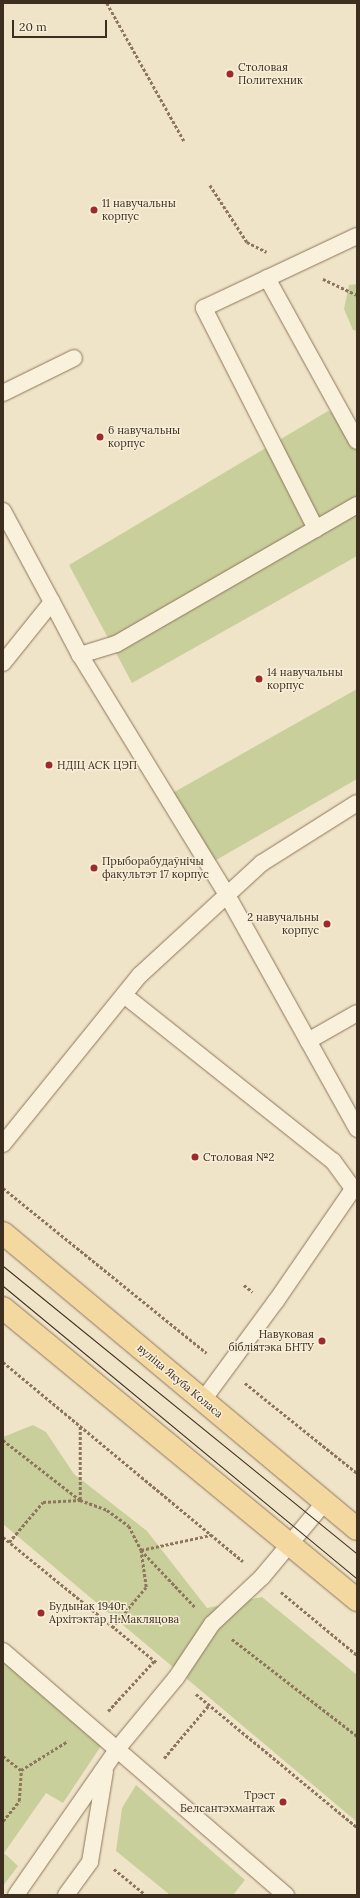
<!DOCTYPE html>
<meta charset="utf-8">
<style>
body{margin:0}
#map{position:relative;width:360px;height:1898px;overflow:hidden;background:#f0e4c8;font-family:Lora,serif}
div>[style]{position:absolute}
.green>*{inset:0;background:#c9cf9b}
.path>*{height:2.5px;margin-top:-1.25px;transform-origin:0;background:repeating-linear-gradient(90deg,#8d765c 0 3px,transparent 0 5px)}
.roads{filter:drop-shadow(0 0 1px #8d765c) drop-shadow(0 0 1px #8d765c)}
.lane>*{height:16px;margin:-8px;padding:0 8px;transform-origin:8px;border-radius:8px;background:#faf1dc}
.primary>*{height:22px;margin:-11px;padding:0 11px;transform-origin:11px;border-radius:11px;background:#f3d9a0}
.tram>*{height:1px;margin:-0.5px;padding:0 0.5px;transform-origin:0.5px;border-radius:0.5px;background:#3d2e20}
.dots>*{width:11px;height:11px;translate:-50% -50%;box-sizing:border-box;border:2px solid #f7eed8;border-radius:50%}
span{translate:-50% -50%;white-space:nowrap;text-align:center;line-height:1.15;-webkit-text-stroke:3px #f7eed8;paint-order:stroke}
.poi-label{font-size:11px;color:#3d2e20}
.left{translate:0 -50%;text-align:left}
.right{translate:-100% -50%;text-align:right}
.street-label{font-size:11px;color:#3d2e20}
.frame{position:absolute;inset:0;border:4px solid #3d2e20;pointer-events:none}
.scale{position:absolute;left:12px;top:20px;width:95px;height:18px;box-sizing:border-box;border:2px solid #3d2e20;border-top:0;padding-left:5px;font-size:12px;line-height:14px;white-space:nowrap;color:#3d2e20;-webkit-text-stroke:3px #f7eed8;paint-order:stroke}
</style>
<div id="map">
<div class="green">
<i style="clip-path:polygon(357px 284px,357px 331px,353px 330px,344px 309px,349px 285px)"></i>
<i style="clip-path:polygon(328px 411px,357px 422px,357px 556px,132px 683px,69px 565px)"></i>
<i style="clip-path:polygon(357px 689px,357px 779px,211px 863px,169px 795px)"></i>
<i style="clip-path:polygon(33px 1425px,46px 1432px,74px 1474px,147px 1531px,207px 1608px,262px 1597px,357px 1675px,357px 1822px,3px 1524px,3px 1437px)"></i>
<i style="clip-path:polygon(3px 1660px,101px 1746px,63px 1803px,46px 1793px,4px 1853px,18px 1866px,3px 1886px)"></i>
<i style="clip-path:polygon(136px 1785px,245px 1880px,233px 1895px,170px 1895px,116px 1851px,122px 1808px)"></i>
</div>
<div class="path">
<i style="left:107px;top:3px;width:158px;rotate:60.8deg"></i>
<i style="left:210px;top:185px;width:68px;rotate:57deg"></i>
<i style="left:247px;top:242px;width:22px;rotate:27deg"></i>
<i style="left:323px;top:279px;width:38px;rotate:25deg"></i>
<i style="left:3px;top:1188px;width:262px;rotate:39deg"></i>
<i style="left:244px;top:1285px;width:11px;rotate:38deg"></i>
<i style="left:3px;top:1362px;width:312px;rotate:39.7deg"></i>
<i style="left:245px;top:1383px;width:144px;rotate:38.8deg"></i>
<i style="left:3px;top:1440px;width:98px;rotate:37.9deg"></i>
<i style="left:80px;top:1500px;width:29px;rotate:20deg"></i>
<i style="left:107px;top:1510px;width:27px;rotate:36deg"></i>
<i style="left:129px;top:1526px;width:27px;rotate:63deg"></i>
<i style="left:141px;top:1550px;width:79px;rotate:46.5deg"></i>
<i style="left:3px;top:1537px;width:198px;rotate:39.2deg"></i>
<i style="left:9px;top:1542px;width:52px;rotate:-49.6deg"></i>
<i style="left:43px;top:1502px;width:37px;rotate:-3deg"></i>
<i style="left:80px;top:1500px;width:74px;rotate:-90deg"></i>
<i style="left:281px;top:1592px;width:99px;rotate:39.7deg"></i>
<i style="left:112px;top:1628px;width:53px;rotate:-50.3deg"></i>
<i style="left:146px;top:1587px;width:37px;rotate:-98deg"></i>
<i style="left:141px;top:1550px;width:72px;rotate:-12.1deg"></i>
<i style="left:232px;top:1639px;width:158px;rotate:37.8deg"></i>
<i style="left:196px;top:1694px;width:209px;rotate:39.6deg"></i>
<i style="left:108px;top:1711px;width:68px;rotate:-47.4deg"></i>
<i style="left:3px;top:1756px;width:23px;rotate:38deg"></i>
<i style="left:164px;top:1758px;width:70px;rotate:-49.7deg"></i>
<i style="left:3px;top:1821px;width:26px;rotate:-51deg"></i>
<i style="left:19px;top:1801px;width:31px;rotate:-86deg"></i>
<i style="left:21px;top:1770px;width:55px;rotate:-31.7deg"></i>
<i style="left:114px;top:1869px;width:41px;rotate:39.1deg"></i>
</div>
<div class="roads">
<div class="lane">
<i style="left:267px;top:278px;width:186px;rotate:61.1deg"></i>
<i style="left:3px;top:393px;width:79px;rotate:-26.2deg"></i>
<i style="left:357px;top:505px;width:278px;rotate:150deg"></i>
<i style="left:116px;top:644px;width:38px;rotate:163deg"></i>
<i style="left:80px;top:655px;width:281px;rotate:58.5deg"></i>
<i style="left:227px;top:895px;width:268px;rotate:60.9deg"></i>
<i style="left:3px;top:511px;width:103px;rotate:61.7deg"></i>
<i style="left:316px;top:529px;width:248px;rotate:-116.9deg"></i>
<i style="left:204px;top:308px;width:169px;rotate:-25.2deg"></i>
<i style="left:3px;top:663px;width:78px;rotate:-51.2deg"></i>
<i style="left:52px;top:602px;width:60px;rotate:62.2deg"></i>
<i style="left:124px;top:995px;width:267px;rotate:38.5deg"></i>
<i style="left:333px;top:1161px;width:34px;rotate:54deg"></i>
<i style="left:353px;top:1189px;width:136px;rotate:124.5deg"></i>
<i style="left:276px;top:1301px;width:123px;rotate:126.4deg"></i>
<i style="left:308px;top:1041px;width:56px;rotate:-29.7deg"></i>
<i style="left:3px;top:1144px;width:218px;rotate:-51deg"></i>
<i style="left:140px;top:975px;width:166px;rotate:-42.6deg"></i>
<i style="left:262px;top:863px;width:112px;rotate:-32.3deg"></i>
<i style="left:3px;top:1651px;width:374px;rotate:40.8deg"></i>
<i style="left:16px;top:1895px;width:179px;rotate:-55.2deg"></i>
<i style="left:118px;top:1748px;width:91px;rotate:-50.4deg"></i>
<i style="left:176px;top:1678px;width:65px;rotate:-56.3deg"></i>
<i style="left:212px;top:1624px;width:69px;rotate:-43.2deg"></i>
<i style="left:262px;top:1577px;width:98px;rotate:-50deg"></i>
<i style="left:66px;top:1895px;width:41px;rotate:-54deg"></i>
<i style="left:90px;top:1862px;width:92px;rotate:-80.6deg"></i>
</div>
<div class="primary">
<i style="left:3px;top:1233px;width:461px;rotate:39.9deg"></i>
<i style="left:3px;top:1308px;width:459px;rotate:39.5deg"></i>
</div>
</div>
<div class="tram">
<i style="left:3px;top:1266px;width:456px;rotate:39.1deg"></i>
<i style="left:3px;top:1286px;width:460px;rotate:39.6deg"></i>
</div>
<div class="dots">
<i style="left:230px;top:74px;background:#9e2a2b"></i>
<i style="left:94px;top:210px;background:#9e2a2b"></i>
<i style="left:100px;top:437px;background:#9e2a2b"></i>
<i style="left:259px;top:679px;background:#9e2a2b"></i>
<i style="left:49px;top:765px;background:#9e2a2b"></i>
<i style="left:94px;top:868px;background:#9e2a2b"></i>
<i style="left:327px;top:924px;background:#9e2a2b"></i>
<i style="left:195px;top:1157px;background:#9e2a2b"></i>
<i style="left:322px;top:1341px;background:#9e2a2b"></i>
<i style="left:41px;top:1613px;background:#9e2a2b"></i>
<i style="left:283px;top:1802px;background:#9e2a2b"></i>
</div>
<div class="poi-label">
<span class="left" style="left:238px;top:74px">Столовая<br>Политехник</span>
<span class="left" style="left:102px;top:210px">11 навучальны<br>корпус</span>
<span class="left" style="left:108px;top:437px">6 навучальны<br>корпус</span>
<span class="left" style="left:267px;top:679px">14 навучальны<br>корпус</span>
<span class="left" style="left:57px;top:765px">НДІЦ АСК ЦЭП</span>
<span class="left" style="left:102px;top:868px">Прыборабудаўнічы<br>факультэт 17 корпус</span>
<span class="right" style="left:319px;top:924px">2 навучальны<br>корпус</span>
<span class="left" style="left:203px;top:1157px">Столовая №2</span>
<span class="right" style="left:314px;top:1341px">Навуковая<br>бібліятэка БНТУ</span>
<span class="left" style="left:49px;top:1613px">Будынак 1940г.<br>Архітэктар Н.Макляцова</span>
<span class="right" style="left:275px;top:1802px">Трэст<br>Белсантэхмантаж</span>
</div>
<div class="street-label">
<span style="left:180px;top:1381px;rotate:40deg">вуліца Якуба Коласа</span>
</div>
<div class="frame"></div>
<div class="scale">20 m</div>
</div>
